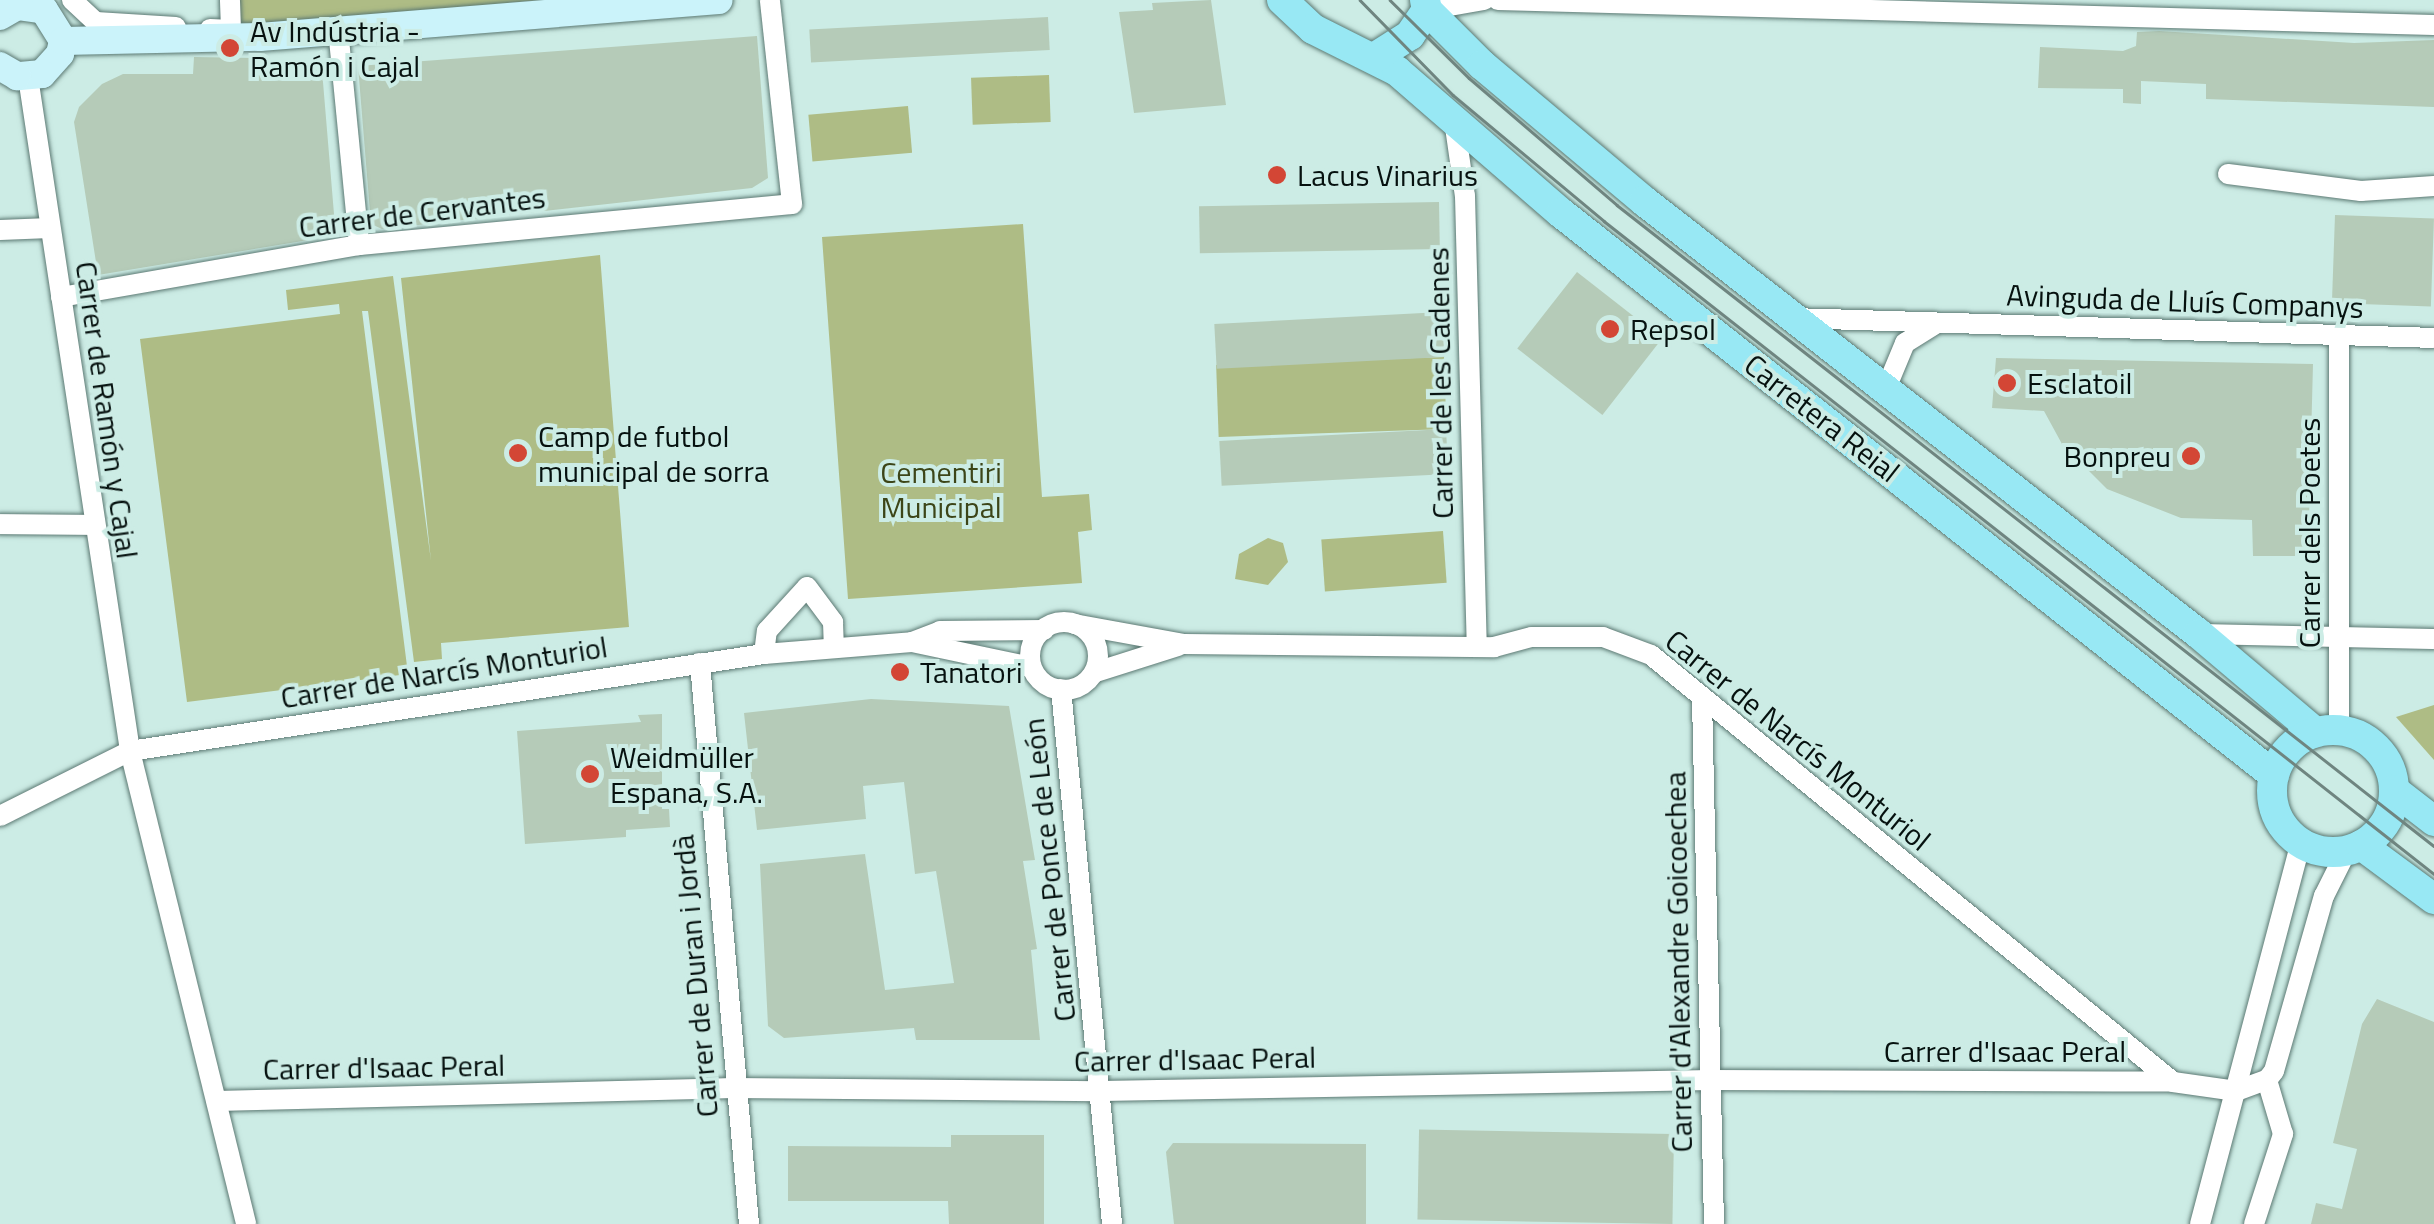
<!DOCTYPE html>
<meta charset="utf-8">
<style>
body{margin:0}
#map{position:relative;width:2434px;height:1224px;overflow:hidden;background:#ccece5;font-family:"Titillium Web",sans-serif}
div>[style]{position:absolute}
.green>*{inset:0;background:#aebc85;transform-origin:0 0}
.building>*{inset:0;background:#b5cbb8;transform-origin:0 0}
.roads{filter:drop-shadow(0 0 2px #5c7973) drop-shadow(0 0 2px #5c7973)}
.street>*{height:20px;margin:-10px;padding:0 10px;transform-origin:10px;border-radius:10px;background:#fff}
.street>.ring{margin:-10px;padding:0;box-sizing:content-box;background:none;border:20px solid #fff;border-radius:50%}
.secondary>*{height:28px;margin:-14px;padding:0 14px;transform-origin:14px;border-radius:14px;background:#cbf3fa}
.primary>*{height:30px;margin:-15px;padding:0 15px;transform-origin:15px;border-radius:15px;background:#98e8f4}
.primary>.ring{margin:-15px;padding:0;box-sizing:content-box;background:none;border:30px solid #98e8f4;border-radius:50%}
.tram>*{height:2.5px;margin:-1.25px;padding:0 1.25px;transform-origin:1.25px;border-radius:1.25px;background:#6f8580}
.dots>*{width:28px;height:28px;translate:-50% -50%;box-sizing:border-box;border:5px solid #ccece5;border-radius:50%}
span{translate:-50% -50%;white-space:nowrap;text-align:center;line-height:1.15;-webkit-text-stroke:8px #ccece5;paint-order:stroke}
.poi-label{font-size:30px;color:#06110f}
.left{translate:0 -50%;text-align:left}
.right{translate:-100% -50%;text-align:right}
.street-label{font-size:30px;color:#06110f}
.park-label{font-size:30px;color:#3c4518}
</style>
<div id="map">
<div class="green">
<i style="clip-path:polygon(230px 0,540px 0,231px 30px)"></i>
<i style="left:1049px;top:75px;width:47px;height:78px;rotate:88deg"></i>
<i style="left:908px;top:106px;width:47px;height:100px;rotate:85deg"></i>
<i style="clip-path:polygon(1023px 224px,1042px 497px,1089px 494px,1092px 530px,1078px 532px,1082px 583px,848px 599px,822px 237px)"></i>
<i style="clip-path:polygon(600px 255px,629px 627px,441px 643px,442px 659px,414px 662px,368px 311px,362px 311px,408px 674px,187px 702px,140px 339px,340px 314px,339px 304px,288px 310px,286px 290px,393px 276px,431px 561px,401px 278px)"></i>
<i style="left:1444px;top:357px;width:72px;height:228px;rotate:88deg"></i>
<i style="left:1443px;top:531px;width:52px;height:122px;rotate:86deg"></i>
<i style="clip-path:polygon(1268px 538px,1283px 543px,1288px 562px,1268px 585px,1235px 579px,1239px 554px)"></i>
<i style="clip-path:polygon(2434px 705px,2434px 760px,2396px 717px)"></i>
</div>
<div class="building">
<i style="clip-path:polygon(1211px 0,1226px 105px,1134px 113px,1119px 12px,1153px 10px,1152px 3px)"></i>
<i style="left:1048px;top:17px;width:33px;height:239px;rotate:87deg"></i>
<i style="clip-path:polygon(2159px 31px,2354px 43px,2434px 40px,2434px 107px,2206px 99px,2206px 84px,2141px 81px,2141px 104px,2123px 103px,2123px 89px,2038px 88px,2040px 47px,2123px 51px,2136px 46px,2137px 32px)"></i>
<i style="clip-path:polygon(757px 36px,768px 178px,752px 188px,382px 229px,371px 224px,358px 66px)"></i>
<i style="clip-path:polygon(194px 57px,261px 58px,263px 68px,322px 70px,335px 226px,327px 237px,98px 275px,74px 122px,79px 107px,102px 84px,123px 74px,193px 74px)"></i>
<i style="left:1439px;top:202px;width:47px;height:240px;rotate:89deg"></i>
<i style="left:2335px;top:215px;width:99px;height:88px;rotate:2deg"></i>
<i style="left:1577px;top:272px;width:108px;height:97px;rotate:38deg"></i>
<i style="left:1442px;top:312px;width:45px;height:228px;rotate:87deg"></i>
<i style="clip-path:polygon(1996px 358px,2313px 364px,2308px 556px,2253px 556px,2252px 520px,2181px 518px,2107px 489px,2062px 444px,2044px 411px,1992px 408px)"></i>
<i style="left:1446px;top:429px;width:45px;height:227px;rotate:87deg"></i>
<i style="clip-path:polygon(871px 699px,1009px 706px,1035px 860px,1023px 861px,1037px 949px,1031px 950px,1040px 1040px,916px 1040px,914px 1028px,784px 1038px,768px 1026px,760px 864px,865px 854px,885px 990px,954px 983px,936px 871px,915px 874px,904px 782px,863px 786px,866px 819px,757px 830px,744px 713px)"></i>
<i style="clip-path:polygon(662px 714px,662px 809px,669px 809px,670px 827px,626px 830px,626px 837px,525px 844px,517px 731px,641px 722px,638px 715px)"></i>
<i style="clip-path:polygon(2377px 999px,2434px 1022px,2434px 1224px,2311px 1224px,2316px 1203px,2342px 1209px,2357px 1149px,2333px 1143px,2362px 1024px)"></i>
<i style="left:1674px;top:1134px;width:90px;height:255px;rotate:91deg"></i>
<i style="clip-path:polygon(951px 1135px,1044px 1135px,1044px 1224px,949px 1224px,948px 1201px,788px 1201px,788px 1146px,951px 1147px)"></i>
<i style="clip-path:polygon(1173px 1143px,1366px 1144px,1366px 1224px,1174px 1224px,1166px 1152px)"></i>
</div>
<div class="roads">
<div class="street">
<i style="left:72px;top:0;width:33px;rotate:43deg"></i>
<i style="left:96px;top:22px;width:80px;rotate:3.6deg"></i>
<i style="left:1498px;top:0;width:936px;rotate:1.53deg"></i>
<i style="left:1427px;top:10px;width:58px;rotate:-10deg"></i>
<i style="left:210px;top:29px;width:21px;rotate:3deg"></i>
<i style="left:231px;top:30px;width:30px;rotate:-92deg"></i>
<i style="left:338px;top:29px;width:217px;rotate:84.4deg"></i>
<i style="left:28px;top:77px;width:682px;rotate:81.39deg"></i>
<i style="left:130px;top:751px;width:487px;rotate:76.2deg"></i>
<i style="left:1454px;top:120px;width:77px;rotate:81.8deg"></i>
<i style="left:1465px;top:196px;width:451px;rotate:88.5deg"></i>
<i style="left:2228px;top:174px;width:134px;rotate:7.3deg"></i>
<i style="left:2361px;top:191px;width:73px;rotate:-3.9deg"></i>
<i style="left:0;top:230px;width:50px;rotate:-2.3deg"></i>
<i style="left:61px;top:297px;width:303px;rotate:-9.9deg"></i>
<i style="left:359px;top:245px;width:435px;rotate:-5.4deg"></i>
<i style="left:792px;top:204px;width:205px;rotate:-96.2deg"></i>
<i style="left:1792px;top:318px;width:642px;rotate:1.78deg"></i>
<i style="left:1885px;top:391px;width:52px;rotate:-67.4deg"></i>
<i style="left:1905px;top:343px;width:34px;rotate:-32deg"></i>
<i style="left:0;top:524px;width:92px;rotate:0.6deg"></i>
<i class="ring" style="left:1030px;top:622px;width:48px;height:48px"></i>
<i style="left:1074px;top:624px;width:112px;rotate:10.3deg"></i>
<i style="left:1184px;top:644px;width:310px;rotate:0.6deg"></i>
<i style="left:1494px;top:647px;width:39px;rotate:-15deg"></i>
<i style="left:1532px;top:637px;width:71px"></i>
<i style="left:1603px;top:637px;width:51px;rotate:20.6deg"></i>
<i style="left:1651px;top:655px;width:674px;rotate:39.28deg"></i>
<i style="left:2199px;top:634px;width:235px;rotate:1.2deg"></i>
<i style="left:912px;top:642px;width:122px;rotate:11.9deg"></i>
<i style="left:764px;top:654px;width:23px;rotate:-83deg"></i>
<i style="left:767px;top:631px;width:59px;rotate:-47.7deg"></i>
<i style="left:807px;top:587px;width:44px;rotate:53.4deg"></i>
<i style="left:833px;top:622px;width:23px;rotate:88deg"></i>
<i style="left:700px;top:663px;width:563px;rotate:85.01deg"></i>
<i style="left:1096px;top:672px;width:86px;rotate:-17.6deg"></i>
<i style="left:1061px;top:689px;width:537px;rotate:84.55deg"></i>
<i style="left:1702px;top:699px;width:525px;rotate:88.69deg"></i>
<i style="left:2339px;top:730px;width:394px;rotate:-90deg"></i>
<i style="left:0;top:816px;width:145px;rotate:-26.6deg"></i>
<i style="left:130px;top:751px;width:641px;rotate:-8.7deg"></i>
<i style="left:764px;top:654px;width:148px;rotate:-4.6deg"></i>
<i style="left:912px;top:642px;width:30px;rotate:-21deg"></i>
<i style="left:940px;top:631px;width:104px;rotate:-0.6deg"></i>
<i style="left:217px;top:1101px;width:516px;rotate:-1.44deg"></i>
<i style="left:733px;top:1088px;width:369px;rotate:0.5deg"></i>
<i style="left:1102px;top:1091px;width:609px;rotate:-1.03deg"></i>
<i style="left:1711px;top:1080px;width:462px;rotate:0.2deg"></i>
<i style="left:2173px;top:1082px;width:64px;rotate:8.1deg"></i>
<i style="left:2236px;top:1091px;width:33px;rotate:-20deg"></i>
<i style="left:2267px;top:1080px;width:11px;rotate:-52deg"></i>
<i style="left:2274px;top:1071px;width:182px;rotate:-74.1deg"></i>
<i style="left:2324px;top:896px;width:51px;rotate:-63.4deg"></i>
<i style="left:2200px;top:1224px;width:394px;rotate:-75.2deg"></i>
<i style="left:2254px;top:1224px;width:95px;rotate:-72.1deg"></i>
<i style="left:2283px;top:1134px;width:56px;rotate:-106.5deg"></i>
</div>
<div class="secondary">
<i style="left:0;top:16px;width:20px;rotate:-30deg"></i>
<i style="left:17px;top:6px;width:27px;rotate:8deg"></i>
<i style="left:44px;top:10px;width:36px;rotate:58deg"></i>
<i style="left:63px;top:41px;width:13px;rotate:103deg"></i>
<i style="left:60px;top:54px;width:27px;rotate:132deg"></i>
<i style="left:42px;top:74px;width:25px;rotate:175deg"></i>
<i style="left:17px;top:76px;width:20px;rotate:-150deg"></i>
<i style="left:63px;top:41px;width:197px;rotate:-1.2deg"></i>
<i style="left:260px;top:37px;width:460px;rotate:-4.6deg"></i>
</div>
<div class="primary">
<i style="left:1282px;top:0;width:42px;rotate:43.1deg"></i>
<i style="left:1313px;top:29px;width:94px;rotate:26.6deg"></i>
<i style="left:1397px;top:71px;width:217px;rotate:40.9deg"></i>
<i style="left:1561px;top:213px;width:908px;rotate:38.25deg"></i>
<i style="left:1425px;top:0;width:10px;rotate:79deg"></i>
<i style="left:1427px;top:10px;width:78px;rotate:45deg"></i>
<i style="left:1482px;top:65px;width:212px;rotate:40deg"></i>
<i style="left:1644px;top:201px;width:704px;rotate:37.96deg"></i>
<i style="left:2199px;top:634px;width:152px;rotate:40.2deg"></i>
<i style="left:1374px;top:58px;width:43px;rotate:-32.6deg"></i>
<i style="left:1410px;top:35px;width:30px;rotate:-56deg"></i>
<i class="ring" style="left:2272px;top:730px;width:92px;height:92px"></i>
<i style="left:2394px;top:790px;width:51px;rotate:37.8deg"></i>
<i style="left:2361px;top:845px;width:91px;rotate:36.5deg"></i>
</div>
</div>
<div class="tram">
<i style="left:1360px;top:0;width:133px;rotate:45.6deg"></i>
<i style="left:1453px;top:95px;width:197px;rotate:39.8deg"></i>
<i style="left:1604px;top:221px;width:1056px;rotate:38.19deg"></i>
<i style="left:1390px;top:0;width:111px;rotate:44.6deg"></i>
<i style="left:1469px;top:78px;width:195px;rotate:40.6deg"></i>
<i style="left:1617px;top:205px;width:1038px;rotate:38.12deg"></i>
</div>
<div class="dots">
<i style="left:230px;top:48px;background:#d34635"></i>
<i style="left:1277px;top:175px;background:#d34635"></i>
<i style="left:1610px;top:329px;background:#d34635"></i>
<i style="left:2007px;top:383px;background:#d34635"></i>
<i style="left:518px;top:453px;background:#d34635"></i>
<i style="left:2191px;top:456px;background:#d34635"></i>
<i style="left:900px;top:672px;background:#d34635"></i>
<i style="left:590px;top:774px;background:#d34635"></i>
</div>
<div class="poi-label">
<span class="left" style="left:250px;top:48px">Av Indústria -<br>Ramón i Cajal</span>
<span class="left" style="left:1297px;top:175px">Lacus Vinarius</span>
<span class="left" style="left:1630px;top:329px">Repsol</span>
<span class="left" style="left:2027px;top:383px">Esclatoil</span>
<span class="left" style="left:538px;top:453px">Camp de futbol<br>municipal de sorra</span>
<span class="right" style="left:2171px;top:456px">Bonpreu</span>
<span class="left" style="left:920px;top:672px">Tanatori</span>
<span class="left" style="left:610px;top:774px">Weidmüller<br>Espana, S.A.</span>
</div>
<div class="street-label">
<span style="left:422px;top:212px;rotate:-7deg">Carrer de Cervantes</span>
<span style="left:2185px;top:301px;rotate:2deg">Avinguda de Lluís Companys</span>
<span style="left:1440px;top:383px;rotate:-91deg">Carrer de les Cadenes</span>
<span style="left:107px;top:410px;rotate:82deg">Carrer de Ramón y Cajal</span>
<span style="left:1822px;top:418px;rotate:38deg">Carretera Reial</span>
<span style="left:2309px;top:533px;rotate:-90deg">Carrer dels Poetes</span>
<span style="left:444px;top:672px;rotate:-9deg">Carrer de Narcís Monturiol</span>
<span style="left:1798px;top:740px;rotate:39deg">Carrer de Narcís Monturiol</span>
<span style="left:1049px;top:870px;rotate:-96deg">Carrer de Ponce de León</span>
<span style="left:1678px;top:962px;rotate:-91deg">Carrer d'Alexandre Goicoechea</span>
<span style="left:695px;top:976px;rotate:-95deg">Carrer de Duran i Jordà</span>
<span style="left:2005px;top:1051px">Carrer d'Isaac Peral</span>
<span style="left:1195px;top:1059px;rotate:-1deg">Carrer d'Isaac Peral</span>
<span style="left:384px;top:1067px;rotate:-1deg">Carrer d'Isaac Peral</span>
</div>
<div class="park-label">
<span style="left:941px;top:489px">Cementiri<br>Municipal</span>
</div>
</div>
